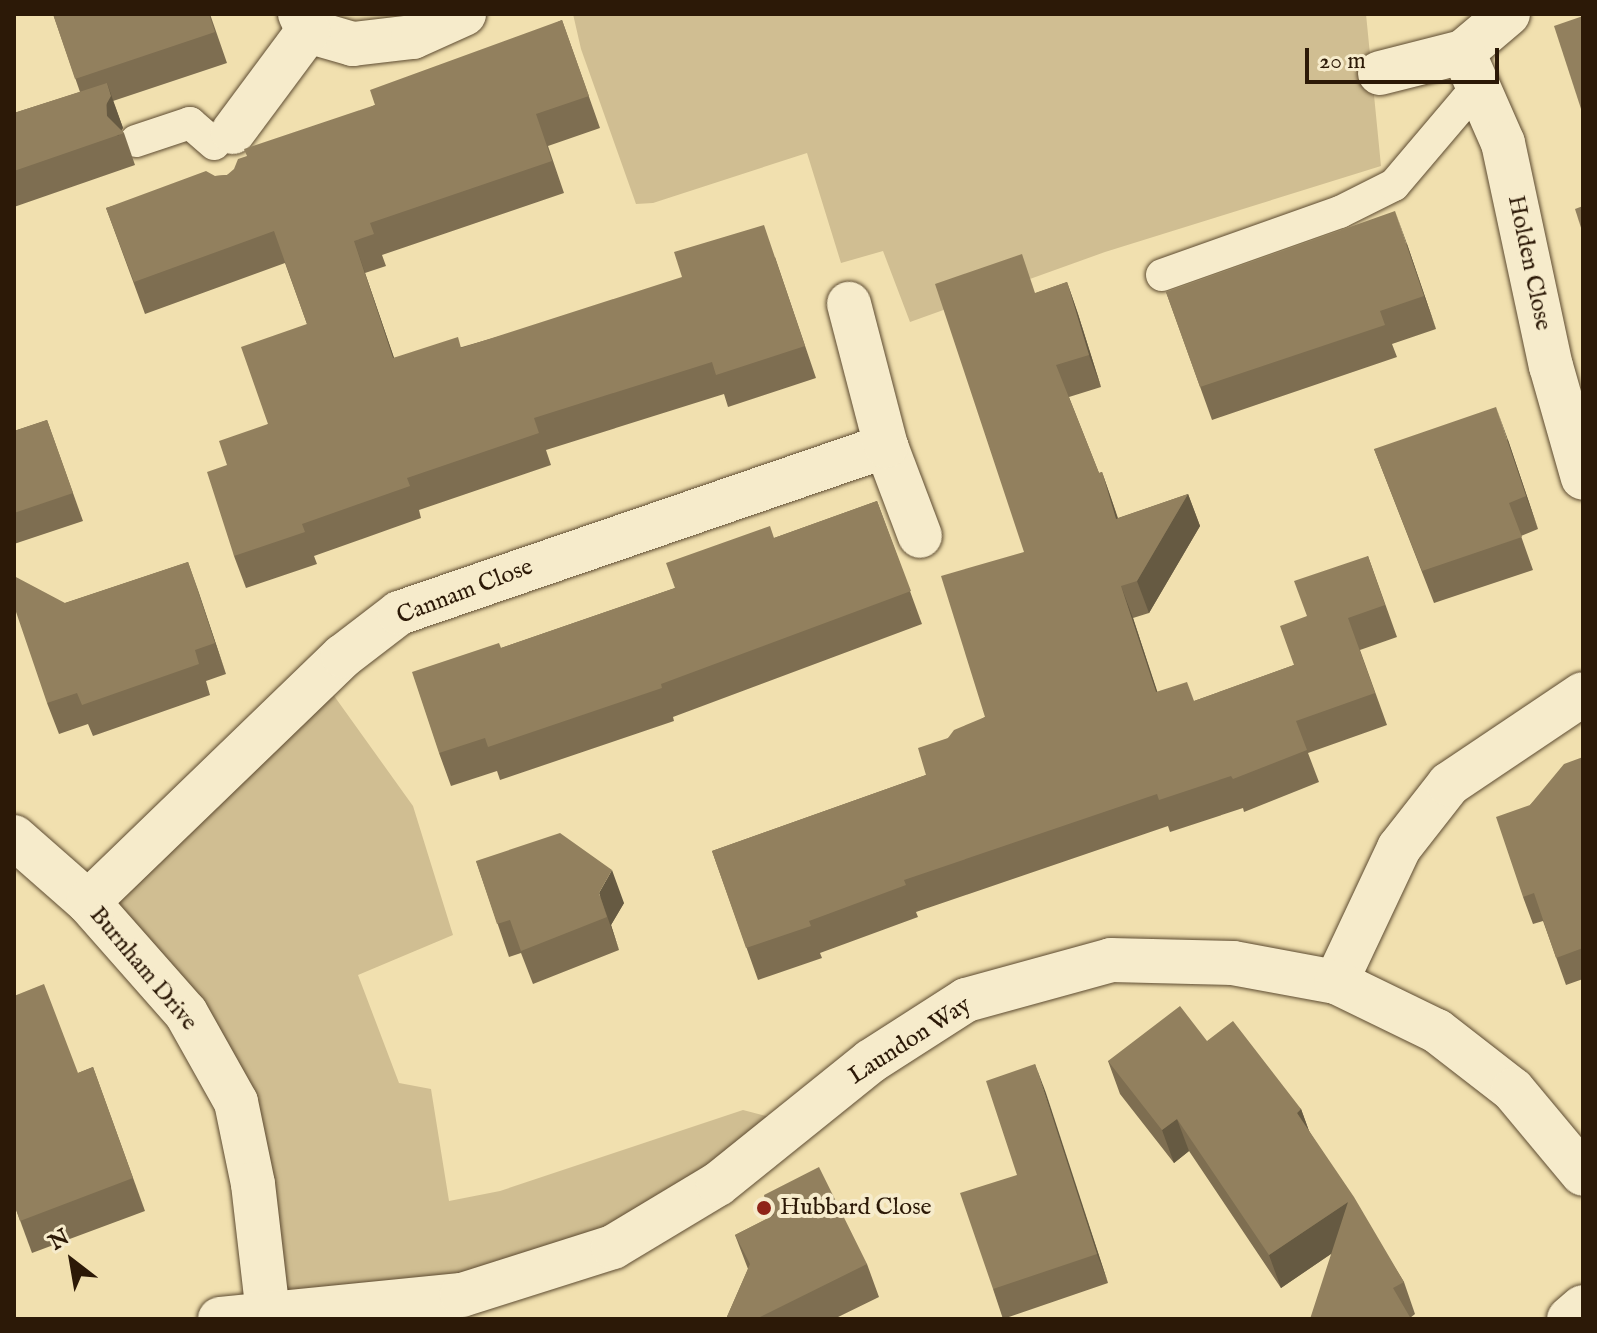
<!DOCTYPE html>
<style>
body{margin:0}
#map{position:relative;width:1597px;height:1333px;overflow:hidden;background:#f1e0af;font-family:"IM FELL English",serif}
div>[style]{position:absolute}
.green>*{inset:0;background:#d0be92}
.roads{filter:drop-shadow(0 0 2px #5d4b31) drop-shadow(0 0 2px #5d4b31)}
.lane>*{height:32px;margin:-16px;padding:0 16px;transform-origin:16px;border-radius:16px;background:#f6ebcb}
.street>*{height:44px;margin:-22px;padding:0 22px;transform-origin:22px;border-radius:22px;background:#f6ebcb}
.wall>*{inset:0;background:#7e6e51}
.shaded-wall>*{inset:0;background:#665a42}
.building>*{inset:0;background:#92805e}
.dots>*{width:22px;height:22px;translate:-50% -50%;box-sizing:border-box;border:4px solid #f6ebcb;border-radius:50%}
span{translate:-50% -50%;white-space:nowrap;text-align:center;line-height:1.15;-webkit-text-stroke:8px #f6ebcb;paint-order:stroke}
.street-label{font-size:24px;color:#2c1907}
.poi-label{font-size:24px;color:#2c1907}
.left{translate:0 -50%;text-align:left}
.frame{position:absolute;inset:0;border:16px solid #2c1907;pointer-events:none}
.north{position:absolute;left:32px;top:1221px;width:80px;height:80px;-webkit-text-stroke:6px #f6ebcb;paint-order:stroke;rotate:329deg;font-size:22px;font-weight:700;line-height:32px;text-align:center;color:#2c1907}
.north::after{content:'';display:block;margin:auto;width:28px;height:36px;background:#2c1907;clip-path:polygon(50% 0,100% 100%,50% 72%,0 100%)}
.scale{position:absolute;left:1305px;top:48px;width:194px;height:36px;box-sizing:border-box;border:4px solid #2c1907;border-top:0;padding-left:10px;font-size:24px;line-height:28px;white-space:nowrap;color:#2c1907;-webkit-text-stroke:6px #f6ebcb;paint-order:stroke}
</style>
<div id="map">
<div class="green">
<i style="clip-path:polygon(573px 14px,1366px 14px,1381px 166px,1105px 252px,910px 322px,883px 251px,841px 263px,807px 153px,653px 203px,636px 204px,581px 49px)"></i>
<i style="clip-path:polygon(322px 679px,413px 806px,453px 935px,358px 975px,399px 1083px,431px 1089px,449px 1201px,500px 1191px,743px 1110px,793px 1123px,613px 1247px,268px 1314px,235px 1102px,88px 902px)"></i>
</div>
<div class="roads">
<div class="lane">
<i style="left:136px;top:141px;width:57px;rotate:-18.4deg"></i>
<i style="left:190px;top:123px;width:32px;rotate:41deg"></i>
<i style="left:1162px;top:275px;width:189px;rotate:-19.5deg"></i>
<i style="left:1340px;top:212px;width:60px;rotate:-26.6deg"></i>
<i style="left:1394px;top:185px;width:130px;rotate:-49.7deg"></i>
</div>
<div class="street">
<i style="left:300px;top:14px;width:19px;rotate:65deg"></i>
<i style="left:308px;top:31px;width:47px;rotate:16.1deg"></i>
<i style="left:353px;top:44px;width:60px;rotate:-6.7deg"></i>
<i style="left:413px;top:37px;width:56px;rotate:-24.3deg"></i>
<i style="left:1508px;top:14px;width:59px;rotate:139.8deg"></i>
<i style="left:1463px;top:52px;width:99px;rotate:66.3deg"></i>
<i style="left:1503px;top:143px;width:228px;rotate:77.9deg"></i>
<i style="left:1551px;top:366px;width:116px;rotate:74.1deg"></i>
<i style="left:1380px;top:73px;width:86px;rotate:-14.2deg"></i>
<i style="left:233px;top:132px;width:126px;rotate:-53.4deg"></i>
<i style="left:886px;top:446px;width:96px;rotate:69.3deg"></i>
<i style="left:14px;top:837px;width:98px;rotate:41.3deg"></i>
<i style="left:88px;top:902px;width:148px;rotate:48.6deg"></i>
<i style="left:186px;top:1013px;width:102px;rotate:60.7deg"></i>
<i style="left:236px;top:1102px;width:84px;rotate:78.3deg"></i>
<i style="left:253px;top:1184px;width:131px;rotate:83.4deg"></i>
<i style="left:88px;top:902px;width:354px;rotate:-44deg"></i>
<i style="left:343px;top:656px;width:71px;rotate:-37.5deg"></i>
<i style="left:399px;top:613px;width:515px;rotate:-18.93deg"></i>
<i style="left:886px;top:446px;width:147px;rotate:-104.6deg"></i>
<i style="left:1336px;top:982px;width:148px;rotate:-64.8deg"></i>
<i style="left:1399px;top:848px;width:81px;rotate:-52deg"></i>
<i style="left:1449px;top:784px;width:161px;rotate:-33.9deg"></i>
<i style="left:220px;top:1319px;width:243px;rotate:-5.7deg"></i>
<i style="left:462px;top:1295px;width:158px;rotate:-17.6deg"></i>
<i style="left:613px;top:1247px;width:122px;rotate:-31deg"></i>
<i style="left:718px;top:1184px;width:196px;rotate:-38.8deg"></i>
<i style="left:871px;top:1061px;width:113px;rotate:-32.7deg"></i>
<i style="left:966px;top:1000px;width:150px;rotate:-15.4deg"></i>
<i style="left:1111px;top:960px;width:122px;rotate:1.4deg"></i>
<i style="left:1233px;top:963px;width:105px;rotate:10.5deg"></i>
<i style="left:1336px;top:982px;width:112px;rotate:25.9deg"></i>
<i style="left:1437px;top:1031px;width:96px;rotate:37.8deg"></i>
<i style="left:1513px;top:1090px;width:109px;rotate:50.2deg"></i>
<i style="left:1569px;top:1319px;width:18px;rotate:-41deg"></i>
</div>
</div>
<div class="wall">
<i style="clip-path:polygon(53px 14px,210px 14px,227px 63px,113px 101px,123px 128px,121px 130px,124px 133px,135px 165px,14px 207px,14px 113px,80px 92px)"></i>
<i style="clip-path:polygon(562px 20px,600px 128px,548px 146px,564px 193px,382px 255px,386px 266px,365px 273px,394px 358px,462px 347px,775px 257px,816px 378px,728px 407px,724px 394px,546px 450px,551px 465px,419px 510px,421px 518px,314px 556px,317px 564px,246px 588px,234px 556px,227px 465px,268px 424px,307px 324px,285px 263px,145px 314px,106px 208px,215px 176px,227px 175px,375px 105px)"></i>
<i style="clip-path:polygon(1407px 244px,1436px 329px,1392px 344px,1397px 357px,1212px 420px,1166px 292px)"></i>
<i style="clip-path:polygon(1067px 282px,1078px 314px,1101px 387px,1069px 397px,1099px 473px,1102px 472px,1118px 518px,1188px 494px,1200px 526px,1149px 613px,1133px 618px,1157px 692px,1194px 701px,1294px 665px,1307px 616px,1368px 556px,1397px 637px,1360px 650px,1387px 725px,1308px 753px,1319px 782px,1244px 812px,1243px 808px,1170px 832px,1168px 826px,916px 912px,918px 917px,820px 953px,822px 958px,758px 980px,712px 851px,926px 775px,948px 738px,985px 717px,1024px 552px,1036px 293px)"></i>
<i style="clip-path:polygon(47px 420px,83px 521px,14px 544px,14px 431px)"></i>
<i style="clip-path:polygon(1508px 440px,1538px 529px,1521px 536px,1533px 570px,1434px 603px,1374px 449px)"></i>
<i style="clip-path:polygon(877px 501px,922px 624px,673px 717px,674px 721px,500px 780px,497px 771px,451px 786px,439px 753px,501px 648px,675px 588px,774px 538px)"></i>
<i style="clip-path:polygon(188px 562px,226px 674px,206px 681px,210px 695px,93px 736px,88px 724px,59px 734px,47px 703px,65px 603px)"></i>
<i style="clip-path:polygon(1583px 757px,1583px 979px,1566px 985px,1543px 921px,1533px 924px,1523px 897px,1530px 805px)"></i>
<i style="clip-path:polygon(476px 861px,624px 903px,611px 925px,619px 950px,533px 984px,521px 953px,509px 957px)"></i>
<i style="clip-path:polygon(1207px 1041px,1301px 1109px,1309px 1131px,1404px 1282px,1415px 1314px,1410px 1318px,1331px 1254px,1281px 1288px,1189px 1151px,1174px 1163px,1120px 1094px,1108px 1061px)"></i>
<i style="clip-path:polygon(1035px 1064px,1108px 1283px,1003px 1319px,993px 1289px,1017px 1175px)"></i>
<i style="clip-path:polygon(93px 1067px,145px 1211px,32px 1253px,14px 1204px,78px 1073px)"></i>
<i style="clip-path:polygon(764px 1195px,867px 1264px,879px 1297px,834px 1319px,726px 1319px,748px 1269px,735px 1235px,771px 1217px)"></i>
</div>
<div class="shaded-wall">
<i style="clip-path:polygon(107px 83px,123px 128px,118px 136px,107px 116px)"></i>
<i style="clip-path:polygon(1395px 211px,1407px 244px,1436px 329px,1424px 296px)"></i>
<i style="clip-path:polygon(354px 241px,365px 273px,405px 390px,393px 358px)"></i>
<i style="clip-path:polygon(1067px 282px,1078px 314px,1101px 387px,1089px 355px)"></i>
<i style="clip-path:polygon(1496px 407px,1508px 440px,1538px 529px,1526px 496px)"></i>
<i style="clip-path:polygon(1102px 472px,1113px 504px,1128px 551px,1116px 519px)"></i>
<i style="clip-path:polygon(1188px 494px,1200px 526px,1149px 613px,1137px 581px)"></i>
<i style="clip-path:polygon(188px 562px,199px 593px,226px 674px,215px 643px)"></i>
<i style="clip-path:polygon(1121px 586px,1133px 618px,1168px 724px,1156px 692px)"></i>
<i style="clip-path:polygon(612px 870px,624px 903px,611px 925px,619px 950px,599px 893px)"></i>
<i style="clip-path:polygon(1035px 1064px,1046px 1093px,1108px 1283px,1097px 1254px)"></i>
<i style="clip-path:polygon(1301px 1109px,1313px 1142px,1297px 1113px)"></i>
<i style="clip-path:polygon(1177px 1119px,1189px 1151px,1174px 1163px,1162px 1130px)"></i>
<i style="clip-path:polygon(1348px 1202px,1360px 1234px,1281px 1288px,1269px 1255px)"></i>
</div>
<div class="building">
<i style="clip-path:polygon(53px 14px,209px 14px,215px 32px,75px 79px)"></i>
<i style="clip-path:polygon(1583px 16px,1583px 115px,1554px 26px)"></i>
<i style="clip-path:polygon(562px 20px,589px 96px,536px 114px,552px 161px,370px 223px,374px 234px,354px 241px,393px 358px,458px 337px,461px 348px,682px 277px,674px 252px,764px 225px,805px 346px,716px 375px,712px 362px,534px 418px,539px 433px,407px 478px,410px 486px,302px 524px,305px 532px,234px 556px,207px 472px,227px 465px,219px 441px,268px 424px,241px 347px,307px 324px,274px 231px,134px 282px,106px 208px,206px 171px,215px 176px,227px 175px,234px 169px,238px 159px,247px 156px,244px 149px,375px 105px,370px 90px)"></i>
<i style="clip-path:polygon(107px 83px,111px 96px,106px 105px,107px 116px,124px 133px,14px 171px,14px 113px)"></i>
<i style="clip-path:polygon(1583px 206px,1583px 234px,1575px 209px)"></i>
<i style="clip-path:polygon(1395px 211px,1424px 296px,1380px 311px,1385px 325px,1200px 387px,1166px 292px)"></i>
<i style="clip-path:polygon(1022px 254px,1035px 293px,1067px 282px,1089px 355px,1056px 365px,1099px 473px,1102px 472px,1116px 519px,1188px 494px,1137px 581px,1121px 586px,1156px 692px,1187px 682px,1194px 701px,1294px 665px,1280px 626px,1307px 616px,1294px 581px,1368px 556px,1385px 605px,1348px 618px,1375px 693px,1296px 721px,1307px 750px,1233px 779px,1231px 776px,1159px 800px,1157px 794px,904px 880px,906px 885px,809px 921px,811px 926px,746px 948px,712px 851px,926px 775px,918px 748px,948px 738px,954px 730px,985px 717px,941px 576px,1024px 552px,935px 284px)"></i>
<i style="clip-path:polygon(1496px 407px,1526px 496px,1509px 503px,1522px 537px,1422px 571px,1374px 449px)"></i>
<i style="clip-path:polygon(47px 420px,73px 493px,14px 513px,14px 431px)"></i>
<i style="clip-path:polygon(877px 501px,911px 591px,661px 684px,662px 688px,488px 747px,485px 738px,439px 753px,412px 672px,499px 643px,501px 648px,675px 588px,666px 563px,770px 526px,774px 538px)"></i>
<i style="clip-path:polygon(188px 562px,215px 643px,195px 650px,199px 664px,82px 705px,77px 693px,47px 703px,14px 606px,14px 576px,65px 603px)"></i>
<i style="clip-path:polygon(1583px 757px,1583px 948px,1556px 958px,1534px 893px,1523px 897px,1496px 817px,1530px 805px,1564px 764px)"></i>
<i style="clip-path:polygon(560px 833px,612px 870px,599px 893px,607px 917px,521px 951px,510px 920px,497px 924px,476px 861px)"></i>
<i style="clip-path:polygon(44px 984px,78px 1073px,93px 1067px,133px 1178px,20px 1221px,14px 1204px,14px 996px)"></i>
<i style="clip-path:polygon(1180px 1006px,1207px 1041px,1233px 1021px,1301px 1109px,1297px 1113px,1354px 1197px,1404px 1282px,1393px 1288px,1411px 1319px,1310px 1319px,1348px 1202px,1269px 1255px,1177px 1119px,1162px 1130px,1108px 1061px)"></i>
<i style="clip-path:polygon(1035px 1064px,1097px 1254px,993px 1289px,960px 1193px,1017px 1175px,986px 1081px)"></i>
<i style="clip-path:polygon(819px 1167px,867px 1264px,756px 1319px,726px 1319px,750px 1264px,735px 1235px,774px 1215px,764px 1195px)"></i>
</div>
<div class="dots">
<i style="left:764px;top:1208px;background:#8f2418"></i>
</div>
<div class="street-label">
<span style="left:1529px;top:263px;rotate:78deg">Holden Close</span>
<span style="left:465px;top:592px;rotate:-21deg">Cannam Close</span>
<span style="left:143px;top:969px;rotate:50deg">Burnham Drive</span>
<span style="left:910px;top:1041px;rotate:-33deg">Laundon Way</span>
</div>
<div class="poi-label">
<span class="left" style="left:780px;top:1208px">Hubbard Close</span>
</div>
<div class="frame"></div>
<div class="north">N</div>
<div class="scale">20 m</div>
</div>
